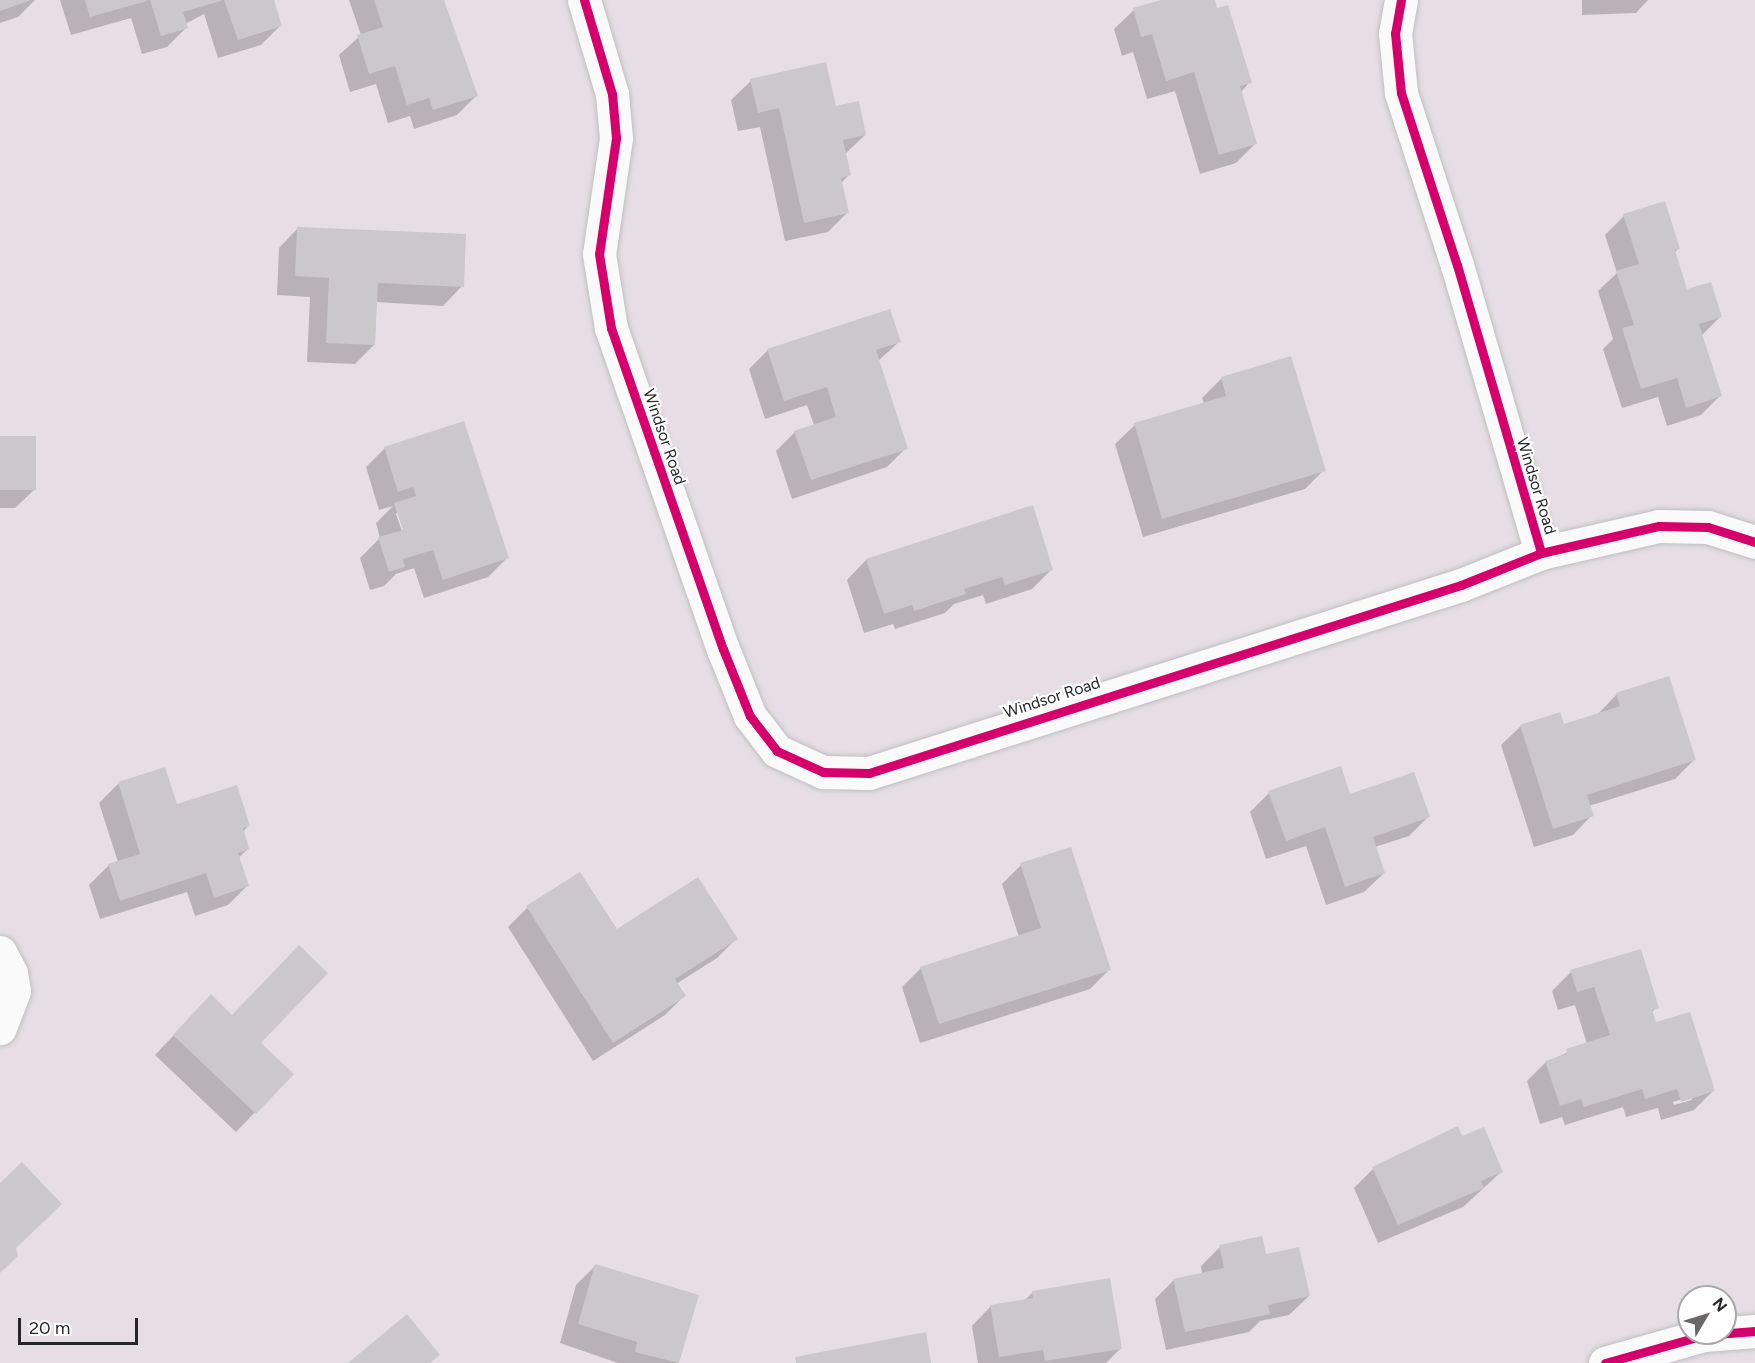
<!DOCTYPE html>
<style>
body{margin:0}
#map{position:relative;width:1755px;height:1363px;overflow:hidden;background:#e6dee4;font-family:Figtree,sans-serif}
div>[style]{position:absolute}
.shadow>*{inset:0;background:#0003}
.building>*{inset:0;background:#ccc7cb;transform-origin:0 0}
.roads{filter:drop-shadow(0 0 2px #bfbfbf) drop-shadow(0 0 2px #bfbfbf)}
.street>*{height:33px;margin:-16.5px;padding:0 16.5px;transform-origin:16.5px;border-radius:16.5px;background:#fbfafb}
.cycleway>*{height:9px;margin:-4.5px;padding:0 4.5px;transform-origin:4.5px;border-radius:4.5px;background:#d6006c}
span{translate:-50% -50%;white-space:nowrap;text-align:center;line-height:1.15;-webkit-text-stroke:4.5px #fff;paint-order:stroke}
.street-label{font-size:16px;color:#272727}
.north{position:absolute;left:1677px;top:1285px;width:60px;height:60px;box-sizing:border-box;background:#fff;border:2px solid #a9a9a9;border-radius:50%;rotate:52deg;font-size:16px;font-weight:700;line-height:24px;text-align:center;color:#272727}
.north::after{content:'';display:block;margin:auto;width:21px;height:27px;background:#6a6769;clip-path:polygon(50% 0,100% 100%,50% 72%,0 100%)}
.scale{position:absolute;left:18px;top:1318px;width:120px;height:27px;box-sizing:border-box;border:3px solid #272727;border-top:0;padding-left:8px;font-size:18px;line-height:21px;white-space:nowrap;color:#272727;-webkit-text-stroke:4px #fff;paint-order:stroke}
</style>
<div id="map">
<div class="shadow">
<i style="clip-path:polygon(0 0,35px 0,18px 17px,0 23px)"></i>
<i style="clip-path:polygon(60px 0,272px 0,281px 25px,261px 45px,218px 58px,204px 14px,185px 24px,186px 28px,167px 47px,142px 54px,131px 18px,71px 35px)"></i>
<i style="clip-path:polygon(349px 0,441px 0,477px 95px,457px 115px,414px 129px,410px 116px,388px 123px,376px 84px,350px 92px,339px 55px,361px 35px)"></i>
<i style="clip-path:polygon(1166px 0,1213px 0,1250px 82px,1241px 92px,1256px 143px,1236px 163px,1200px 174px,1175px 91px,1147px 99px,1133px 52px,1122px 56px,1114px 29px,1134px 10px)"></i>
<i style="clip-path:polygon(1582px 0,1648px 0,1636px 13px,1582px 15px)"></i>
<i style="clip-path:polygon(751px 81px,835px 108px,865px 135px,845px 154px,849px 175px,841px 183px,848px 212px,828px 232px,785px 241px,760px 127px,738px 131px,731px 100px)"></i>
<i style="clip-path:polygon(1624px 216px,1679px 248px,1674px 253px,1687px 291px,1720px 317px,1701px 336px,1721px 395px,1701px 415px,1667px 426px,1658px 397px,1622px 408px,1603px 349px,1613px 339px,1598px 291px,1617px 273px,1605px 235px)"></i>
<i style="clip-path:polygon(298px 228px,462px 286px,443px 306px,376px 302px,374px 345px,355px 364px,307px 362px,310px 297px,277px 295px,279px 248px)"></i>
<i style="clip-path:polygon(899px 342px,878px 361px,906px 448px,887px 467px,792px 499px,776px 451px,795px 432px,814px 425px,807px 405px,765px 419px,749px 369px,768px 350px)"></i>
<i style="clip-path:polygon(1290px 358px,1324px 470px,1305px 489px,1143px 537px,1115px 444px,1135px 425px,1204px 404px,1202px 398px,1221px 379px)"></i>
<i style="clip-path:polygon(0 437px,35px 489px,15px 508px,0 508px)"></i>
<i style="clip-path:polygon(evenodd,385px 448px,507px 558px,488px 577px,424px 598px,414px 568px,396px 574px,384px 586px,370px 590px,360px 558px,380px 538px,376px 523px,393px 506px,379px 510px,366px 467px,385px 448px,398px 511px,406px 536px,404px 537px,396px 514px,398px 511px)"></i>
<i style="clip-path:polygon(866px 560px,1052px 569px,1032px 589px,986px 604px,983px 595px,954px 604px,945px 613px,895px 629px,893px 624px,864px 633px,847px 580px)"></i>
<i style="clip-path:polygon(1617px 694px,1695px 759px,1675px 779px,1589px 806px,1592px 815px,1573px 835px,1534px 847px,1501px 745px,1521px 726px,1563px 725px,1598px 714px)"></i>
<i style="clip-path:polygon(164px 769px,176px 806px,248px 826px,243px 832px,248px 849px,238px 858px,247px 886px,228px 905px,195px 916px,187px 892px,100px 919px,89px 885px,109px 865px,118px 862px,99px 803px,118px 784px)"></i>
<i style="clip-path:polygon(1269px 793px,1428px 817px,1409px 836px,1375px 847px,1384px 873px,1364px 892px,1326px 905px,1306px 846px,1266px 859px,1250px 812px)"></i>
<i style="clip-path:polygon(1021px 865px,1109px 970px,1090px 989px,920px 1043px,902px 987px,921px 968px,1019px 937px,1002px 884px)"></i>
<i style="clip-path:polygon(580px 874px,616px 931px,736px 939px,717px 958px,676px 984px,684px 996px,665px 1015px,593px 1061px,508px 927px,527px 908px)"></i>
<i style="clip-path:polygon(evenodd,1571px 972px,1657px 1007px,1651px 1013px,1655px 1024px,1713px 1091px,1694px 1110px,1661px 1120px,1658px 1108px,1626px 1117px,1623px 1107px,1565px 1125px,1562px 1117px,1540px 1124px,1527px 1081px,1546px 1062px,1587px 1044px,1575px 1005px,1558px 1010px,1552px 991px,1571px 972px,1692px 1096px,1692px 1100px,1674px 1105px,1673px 1102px,1692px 1096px)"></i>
<i style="clip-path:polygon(192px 1016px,259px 1043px,292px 1074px,236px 1132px,155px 1055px)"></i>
<i style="clip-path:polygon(1461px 1138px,1501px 1172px,1463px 1207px,1378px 1243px,1354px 1188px,1373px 1169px)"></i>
<i style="clip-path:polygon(1220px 1247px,1264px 1256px,1309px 1296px,1289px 1315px,1260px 1321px,1249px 1332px,1166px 1350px,1155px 1299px,1174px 1280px,1202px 1274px,1201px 1266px)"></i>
<i style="clip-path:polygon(595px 1266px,697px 1296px,678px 1363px,618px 1363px,560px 1343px,576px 1285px)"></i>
<i style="clip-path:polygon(1033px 1292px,1120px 1349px,1106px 1363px,978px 1363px,972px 1326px,991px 1306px,1024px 1301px)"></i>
</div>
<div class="building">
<i style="clip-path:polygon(0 0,31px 0,0 11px)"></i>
<i style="clip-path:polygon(85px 0,146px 0,147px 1px,90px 17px)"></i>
<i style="clip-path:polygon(150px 0,221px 0,221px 1px,183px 12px,188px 28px,161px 36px)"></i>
<i style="clip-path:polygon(224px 0,274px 0,282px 26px,238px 40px)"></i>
<i style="clip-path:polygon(374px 0,444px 0,478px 96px,433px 110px,429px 98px,407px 105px,395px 66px,369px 74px,357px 35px,383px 27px)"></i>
<i style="clip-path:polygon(1161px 0,1215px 0,1217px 8px,1228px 5px,1252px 83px,1240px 86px,1257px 144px,1219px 155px,1194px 72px,1166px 81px,1152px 34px,1141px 37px,1133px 8px)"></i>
<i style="clip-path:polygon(826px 62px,836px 106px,859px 101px,866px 135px,843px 140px,851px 175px,841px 178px,849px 213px,804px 223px,779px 108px,758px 113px,750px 79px)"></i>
<i style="clip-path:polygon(1665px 201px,1680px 249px,1675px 250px,1687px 289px,1711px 282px,1722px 317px,1699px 324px,1722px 396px,1686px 408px,1677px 378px,1641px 389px,1622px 328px,1634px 325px,1616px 271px,1639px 264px,1623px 214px)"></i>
<i style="clip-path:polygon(297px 227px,466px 234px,464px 287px,378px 283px,375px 345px,326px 343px,329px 278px,295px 276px)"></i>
<i style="clip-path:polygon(890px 309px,901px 342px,876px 350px,908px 449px,811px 480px,794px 431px,836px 417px,827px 387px,784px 401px,767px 349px)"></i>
<i style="clip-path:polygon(1291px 356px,1326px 471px,1162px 519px,1134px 423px,1226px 396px,1221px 377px)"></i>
<i style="clip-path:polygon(464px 421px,509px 558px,443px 580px,433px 550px,403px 559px,405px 567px,389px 572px,378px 537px,403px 530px,394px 503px,416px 496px,413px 487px,398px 492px,384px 447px)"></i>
<i style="left:0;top:436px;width:36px;height:54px"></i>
<i style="clip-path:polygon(1033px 505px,1053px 570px,1005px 585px,1002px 577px,964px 589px,966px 594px,914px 611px,912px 605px,884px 614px,866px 559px)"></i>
<i style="clip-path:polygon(1669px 676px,1696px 760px,1587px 795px,1594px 816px,1553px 829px,1520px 725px,1560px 712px,1564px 724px,1620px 706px,1616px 693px)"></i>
<i style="clip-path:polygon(1341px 766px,1350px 794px,1414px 772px,1430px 817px,1373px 837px,1385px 873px,1345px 887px,1325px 827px,1286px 841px,1268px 791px)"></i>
<i style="clip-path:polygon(165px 767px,177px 804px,237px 785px,250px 826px,243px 828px,249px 849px,238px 853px,249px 886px,214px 898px,206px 873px,120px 901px,108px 864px,140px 854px,118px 782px)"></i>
<i style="clip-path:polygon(1071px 847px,1111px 970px,939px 1024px,920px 967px,1041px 928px,1020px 863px)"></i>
<i style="clip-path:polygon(580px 872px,617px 929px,698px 877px,738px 939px,675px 979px,686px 996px,613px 1043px,526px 906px)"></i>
<i style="clip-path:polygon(299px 945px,328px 973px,261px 1043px,294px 1074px,256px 1114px,173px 1035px,211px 994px,232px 1015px)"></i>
<i style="clip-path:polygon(1641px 949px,1659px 1008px,1652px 1010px,1656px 1022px,1690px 1012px,1715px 1091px,1681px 1102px,1677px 1089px,1645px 1099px,1642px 1089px,1584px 1107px,1581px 1099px,1560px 1106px,1545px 1061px,1567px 1054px,1566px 1049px,1610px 1035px,1594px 987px,1577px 992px,1570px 970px)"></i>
<i style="clip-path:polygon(1458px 1126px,1462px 1136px,1484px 1127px,1503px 1172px,1481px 1181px,1484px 1188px,1398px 1225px,1372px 1167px)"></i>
<i style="clip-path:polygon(22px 1162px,62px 1204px,16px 1248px,18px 1256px,0 1273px,0 1183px)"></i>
<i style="clip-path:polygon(1262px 1236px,1266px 1254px,1299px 1247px,1310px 1296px,1268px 1305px,1270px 1314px,1185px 1332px,1173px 1279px,1224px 1268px,1219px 1245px)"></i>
<i style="clip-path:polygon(595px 1264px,699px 1295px,679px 1363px,635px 1352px,637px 1342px,578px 1324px)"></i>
<i style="clip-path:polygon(1110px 1278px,1122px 1349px,1045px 1361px,1043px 1350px,999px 1357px,990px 1305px,1033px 1298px,1032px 1291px)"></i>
<i style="clip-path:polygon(407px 1314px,440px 1355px,430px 1363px,348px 1363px)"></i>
<i style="clip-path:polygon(926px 1332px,931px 1363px,796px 1363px,795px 1357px)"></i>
</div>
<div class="roads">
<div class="street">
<i style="left:584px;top:0;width:98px;rotate:73.4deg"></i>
<i style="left:612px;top:94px;width:44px;rotate:84.8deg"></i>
<i style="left:616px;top:138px;width:117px;rotate:98.3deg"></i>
<i style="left:599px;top:254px;width:75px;rotate:80.8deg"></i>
<i style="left:611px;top:328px;width:340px;rotate:70.8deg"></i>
<i style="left:723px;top:649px;width:72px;rotate:68.1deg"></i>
<i style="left:750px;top:716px;width:44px;rotate:52.4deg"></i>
<i style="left:777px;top:751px;width:51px;rotate:24.5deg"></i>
<i style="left:823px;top:772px;width:46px;rotate:1.2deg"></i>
<i style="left:869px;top:773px;width:621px;rotate:-17.62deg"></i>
<i style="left:1461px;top:585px;width:86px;rotate:-21.8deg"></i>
<i style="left:1541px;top:553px;width:121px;rotate:-12.9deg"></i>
<i style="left:1659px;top:526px;width:49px;rotate:1.2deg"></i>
<i style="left:1708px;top:527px;width:49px;rotate:17.7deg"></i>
<i style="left:1401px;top:0;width:34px;rotate:100deg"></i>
<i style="left:1395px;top:33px;width:60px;rotate:84.3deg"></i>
<i style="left:1401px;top:93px;width:181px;rotate:72deg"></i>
<i style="left:1457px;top:265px;width:300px;rotate:73.7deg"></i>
<i style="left:0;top:952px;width:24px;rotate:62deg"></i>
<i style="left:11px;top:973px;width:18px;rotate:81deg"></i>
<i style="left:14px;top:991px;width:40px;rotate:111deg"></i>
<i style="left:1605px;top:1363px;width:103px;rotate:-15.8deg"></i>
<i style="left:1704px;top:1335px;width:51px;rotate:-4.5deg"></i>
</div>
</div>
<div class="cycleway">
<i style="left:584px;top:0;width:98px;rotate:73.4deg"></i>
<i style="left:612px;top:94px;width:44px;rotate:84.8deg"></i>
<i style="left:616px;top:138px;width:117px;rotate:98.3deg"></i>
<i style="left:599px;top:254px;width:75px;rotate:80.8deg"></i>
<i style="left:611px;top:328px;width:340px;rotate:70.8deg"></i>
<i style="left:723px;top:649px;width:72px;rotate:68.1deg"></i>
<i style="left:750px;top:716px;width:44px;rotate:52.4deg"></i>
<i style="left:777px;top:751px;width:51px;rotate:24.5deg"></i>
<i style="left:823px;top:772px;width:46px;rotate:1.2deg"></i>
<i style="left:869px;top:773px;width:621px;rotate:-17.62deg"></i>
<i style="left:1461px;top:585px;width:86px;rotate:-21.8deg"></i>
<i style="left:1541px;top:553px;width:121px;rotate:-12.9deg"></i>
<i style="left:1659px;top:526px;width:49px;rotate:1.2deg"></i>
<i style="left:1708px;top:527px;width:49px;rotate:17.7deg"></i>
<i style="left:1401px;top:0;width:34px;rotate:100deg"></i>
<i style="left:1395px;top:33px;width:60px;rotate:84.3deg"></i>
<i style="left:1401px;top:93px;width:181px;rotate:72deg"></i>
<i style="left:1457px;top:265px;width:300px;rotate:73.7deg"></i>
<i style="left:1605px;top:1363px;width:103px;rotate:-15.8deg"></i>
<i style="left:1704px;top:1335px;width:51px;rotate:-4.5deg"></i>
</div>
<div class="street-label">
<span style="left:664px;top:437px;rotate:71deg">Windsor Road</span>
<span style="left:1536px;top:486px;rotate:73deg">Windsor Road</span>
<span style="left:1052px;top:698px;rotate:-18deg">Windsor Road</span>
</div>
<div class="north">N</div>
<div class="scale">20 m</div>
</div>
